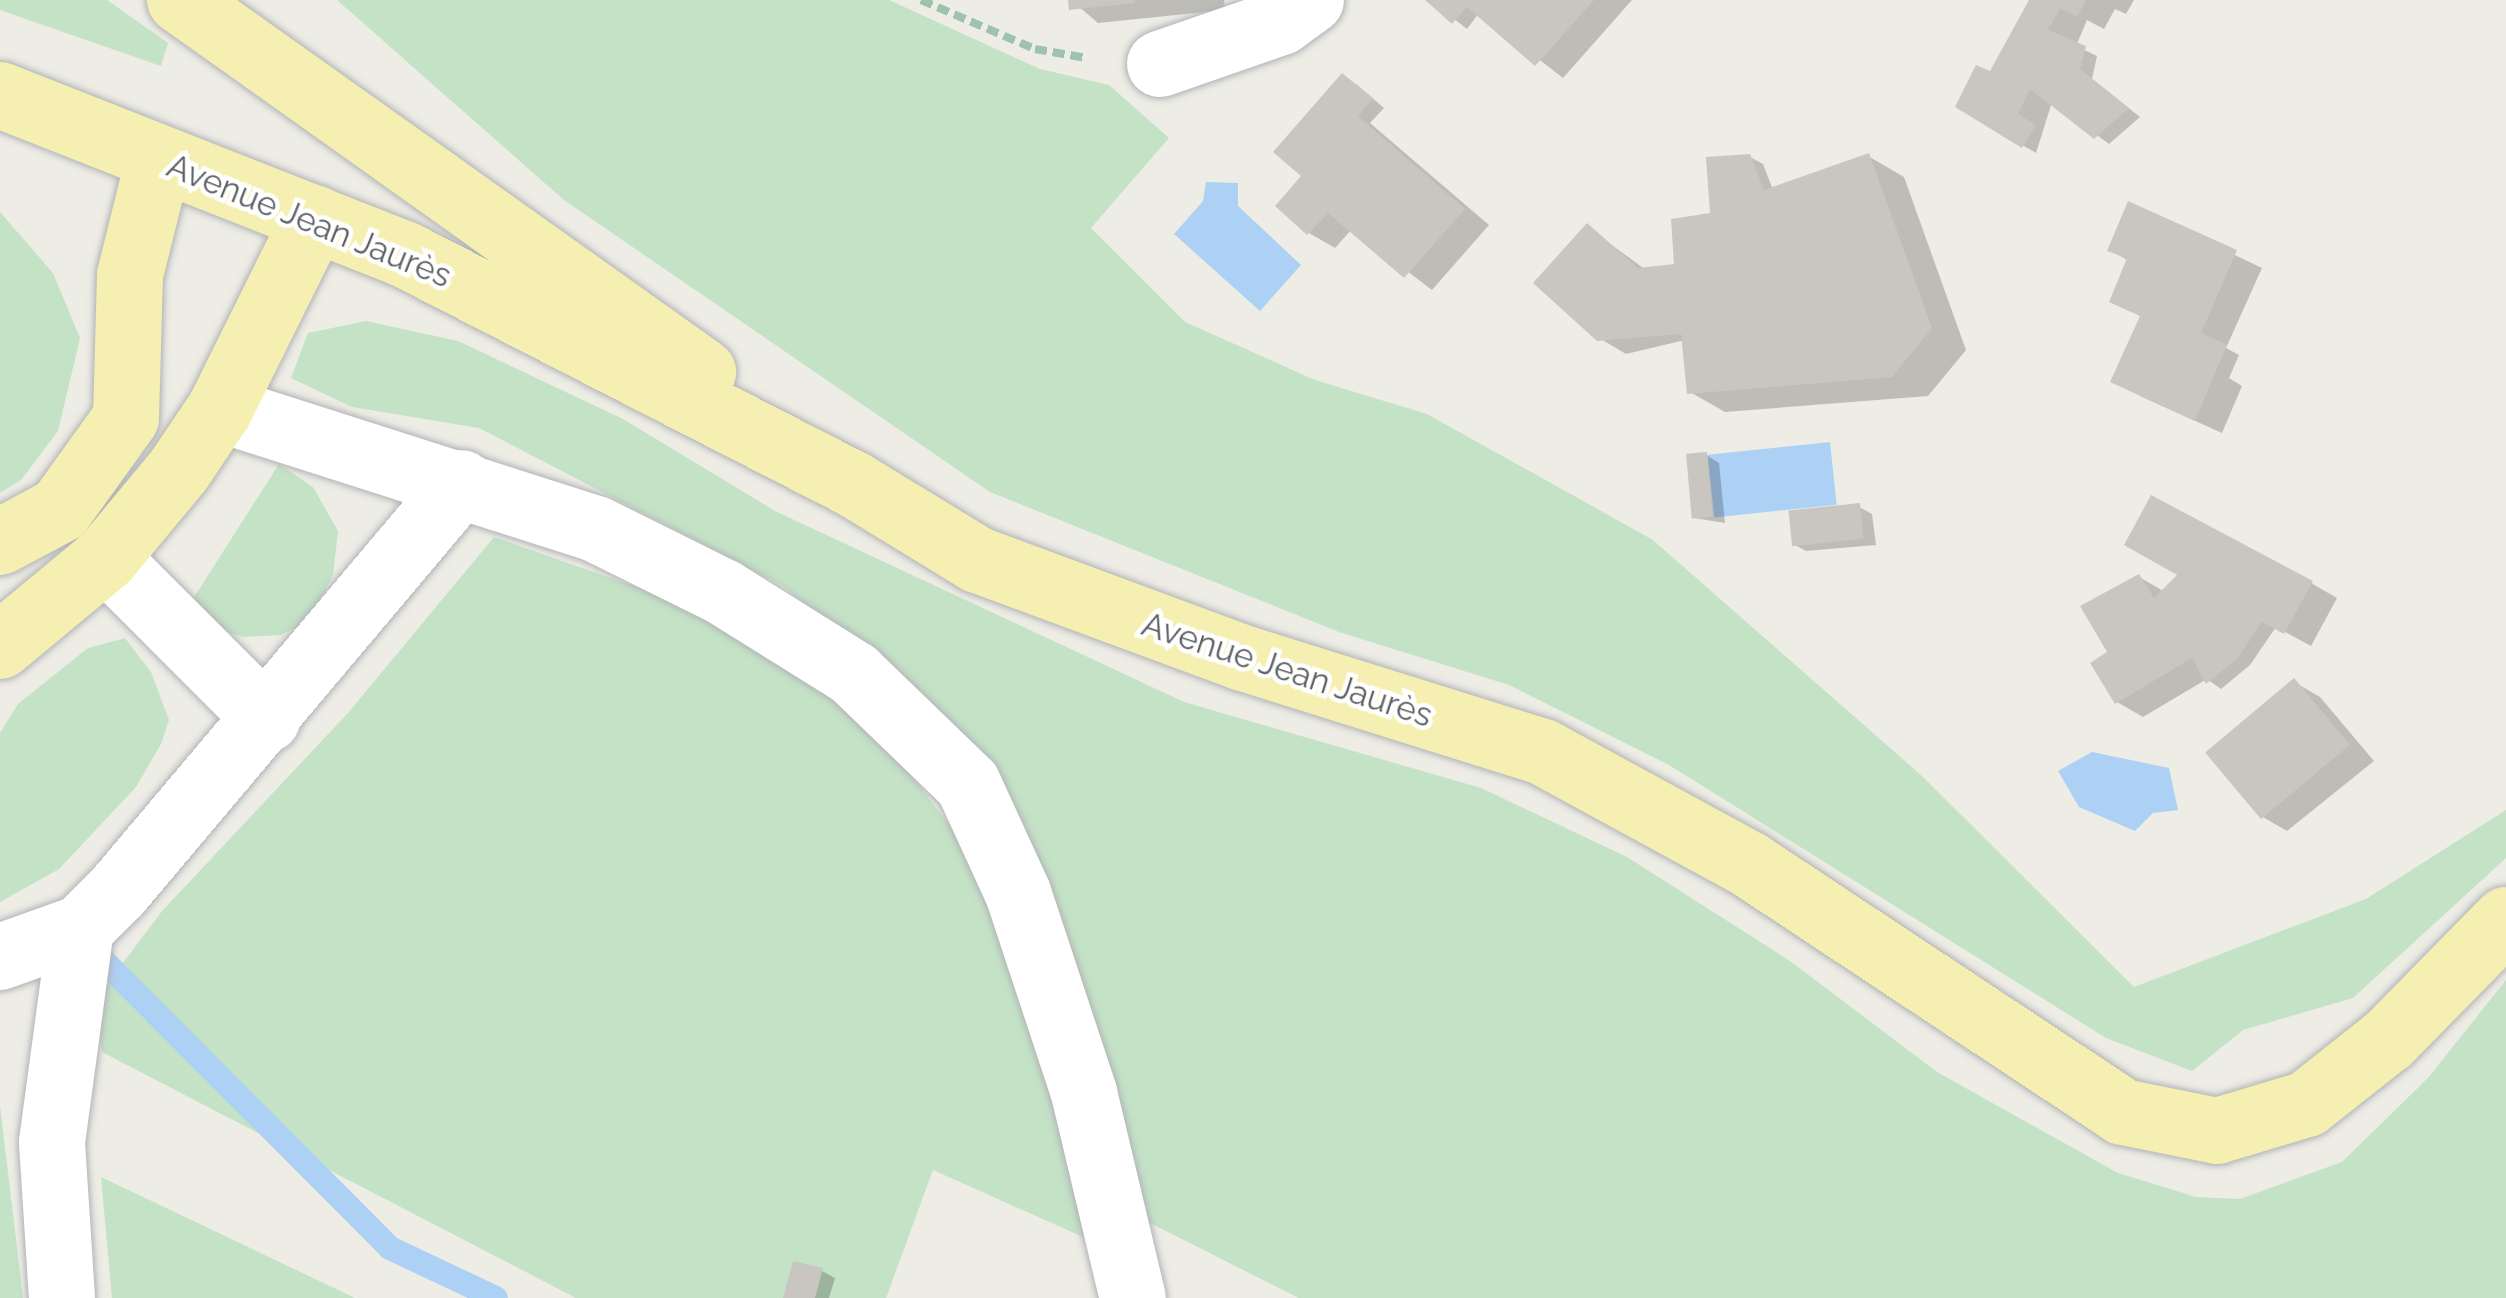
<!DOCTYPE html>
<meta charset="utf-8">
<style>
body{margin:0}
#map{position:relative;width:2506px;height:1298px;overflow:hidden;background:#edece5;font-family:Raleway,sans-serif}
div>[style]{position:absolute}
.green>*{inset:0;background:#c4e2c6}
.water>*{inset:0;background:#add0f5;transform-origin:0 0}
.shadow>*{inset:0;background:#0003}
.stream>*{height:24px;margin:-12px;padding:0 12px;transform-origin:12px;border-radius:12px;background:#add0f5}
.building>*{inset:0;background:#c9c6c1;transform-origin:0 0}
.path>*{height:8px;margin-top:-4px;transform-origin:0;background:repeating-linear-gradient(90deg,#9ec2ab 0 12px,transparent 0 18px)}
.roads{filter:drop-shadow(0 0 3px #b2b4b8) drop-shadow(0 0 3px #b2b4b8)}
.minor>*{height:66px;margin:-33px;padding:0 33px;transform-origin:33px;border-radius:33px;background:#fff}
.major>*{height:66px;margin:-33px;padding:0 33px;transform-origin:33px;border-radius:33px;background:#f5f0b1}
span{translate:-50% -50%;white-space:nowrap;text-align:center;line-height:1.15;-webkit-text-stroke:9px #fff;paint-order:stroke}
.street-label{font-size:33px;color:#5c5f63}
</style>
<div id="map">
<div class="green">
<i style="clip-path:polygon(0 0,107px 0,168px 43px,161px 66px,0 10px)"></i>
<i style="clip-path:polygon(337px 0,889px 0,1040px 69px,1109px 85px,1169px 138px,1091px 228px,1185px 322px,1315px 380px,1427px 414px,1653px 540px,1922px 776px,2134px 987px,2366px 899px,2506px 810px,2506px 858px,2353px 998px,2243px 1030px,2192px 1071px,2106px 1038px,1669px 765px,1509px 685px,1339px 632px,990px 492px,564px 200px)"></i>
<i style="clip-path:polygon(0 212px,53px 273px,80px 338px,58px 431px,21px 480px,0 493px)"></i>
<i style="clip-path:polygon(366px 321px,458px 341px,623px 419px,775px 511px,1184px 702px,1481px 788px,1627px 857px,1790px 961px,1937px 1072px,2118px 1173px,2196px 1197px,2240px 1199px,2342px 1162px,2428px 1078px,2506px 980px,2506px 1298px,1299px 1298px,1138px 1217px,885px 668px,783px 586px,479px 428px,352px 407px,291px 378px,308px 333px)"></i>
<i style="clip-path:polygon(279px 464px,313px 487px,338px 531px,333px 575px,310px 620px,281px 635px,243px 637px,220px 630px,191px 602px)"></i>
<i style="clip-path:polygon(494px 537px,642px 589px,759px 644px,862px 711px,959px 838px,1047px 1051px,1094px 1242px,933px 1170px,886px 1298px,576px 1298px,102px 1052px,93px 1003px,162px 911px,348px 713px)"></i>
<i style="clip-path:polygon(125px 638px,151px 672px,169px 720px,161px 744px,136px 787px,59px 869px,0 902px,0 733px,18px 704px,88px 648px)"></i>
<i style="clip-path:polygon(0 1106px,23px 1298px,0 1298px)"></i>
<i style="clip-path:polygon(101px 1177px,355px 1298px,112px 1298px)"></i>
</div>
<div class="water">
<i style="clip-path:polygon(1206px 182px,1238px 183px,1238px 206px,1301px 265px,1260px 311px,1174px 234px,1203px 201px)"></i>
<i style="left:1830px;top:442px;width:63px;height:123px;rotate:84deg"></i>
<i style="clip-path:polygon(2092px 752px,2169px 768px,2178px 810px,2153px 813px,2135px 831px,2079px 807px,2058px 771px)"></i>
</div>
<div class="shadow">
<i style="clip-path:polygon(1071px 0,1224px 0,1225px 10px,1098px 23px)"></i>
<i style="clip-path:polygon(1430px 0,1632px 0,1563px 78px,1479px 13px,1467px 29px)"></i>
<i style="clip-path:polygon(2033px 0,2134px 0,2126px 14px,2115px 9px,2104px 29px,2087px 20px,2076px 46px,2097px 56px,2092px 79px,2140px 117px,2109px 144px,2052px 102px,2036px 153px,2006px 136px,1991px 75px)"></i>
<i style="clip-path:polygon(1356px 84px,1384px 108px,1370px 123px,1489px 225px,1432px 290px,1352px 229px,1335px 248px,1309px 233px,1305px 176px)"></i>
<i style="clip-path:polygon(1868px 156px,1904px 177px,1966px 350px,1928px 396px,1725px 412px,1690px 392px,1685px 340px,1626px 354px,1599px 338px,1587px 227px,1646px 270px,1673px 267px,1723px 217px,1750px 157px,1763px 164px,1773px 190px)"></i>
<i style="clip-path:polygon(2130px 205px,2262px 268px,2226px 348px,2239px 355px,2229px 378px,2242px 386px,2222px 433px,2140px 396px,2143px 317px,2129px 261px,2110px 250px)"></i>
<i style="clip-path:polygon(1706px 455px,1719px 463px,1725px 523px,1694px 518px)"></i>
<i style="clip-path:polygon(1859px 507px,1872px 514px,1876px 545px,1806px 551px,1793px 544px)"></i>
<i style="clip-path:polygon(2139px 577px,2165px 592px,2311px 583px,2337px 598px,2311px 646px,2276px 627px,2250px 665px,2221px 689px,2207px 679px,2143px 717px,2117px 702px,2111px 653px)"></i>
<i style="clip-path:polygon(2294px 682px,2320px 697px,2374px 761px,2287px 831px,2261px 816px)"></i>
<i style="clip-path:polygon(822px 1271px,835px 1278px,829px 1298px,786px 1298px)"></i>
</div>
<div class="stream">
<i style="left:94px;top:951px;width:419px;rotate:45.1deg"></i>
<i style="left:390px;top:1248px;width:117px;rotate:25.3deg"></i>
</div>
<div class="building">
<i style="clip-path:polygon(1068px 0,1135px 0,1135px 3px,1069px 10px)"></i>
<i style="clip-path:polygon(1425px 0,1594px 0,1535px 66px,1467px 7px,1452px 24px)"></i>
<i style="clip-path:polygon(2029px 0,2086px 0,2077px 17px,2060px 8px,2048px 30px,2086px 46px,2080px 69px,2129px 108px,2094px 139px,2030px 89px,2018px 114px,2036px 125px,2022px 148px,1955px 107px,1976px 65px,1990px 71px)"></i>
<i style="clip-path:polygon(1342px 73px,1373px 98px,1358px 116px,1465px 209px,1404px 278px,1328px 213px,1307px 235px,1275px 206px,1301px 176px,1273px 152px)"></i>
<i style="clip-path:polygon(1869px 153px,1932px 328px,1892px 377px,1687px 394px,1681px 334px,1597px 341px,1533px 283px,1587px 223px,1638px 268px,1674px 264px,1671px 219px,1710px 213px,1706px 157px,1750px 154px,1764px 190px)"></i>
<i style="clip-path:polygon(2128px 201px,2237px 250px,2201px 333px,2227px 345px,2195px 421px,2110px 382px,2140px 316px,2109px 302px,2127px 258px,2107px 251px)"></i>
<i style="left:1707px;top:452px;width:65px;height:21px;rotate:85deg"></i>
<i style="clip-path:polygon(2151px 495px,2313px 581px,2284px 634px,2262px 622px,2237px 659px,2206px 684px,2192px 658px,2115px 704px,2090px 663px,2107px 652px,2080px 606px,2139px 574px,2154px 598px,2177px 575px,2124px 545px)"></i>
<i style="left:1860px;top:503px;width:36px;height:72px;rotate:84deg"></i>
<i style="left:2294px;top:678px;width:87px;height:116px;rotate:50deg"></i>
<i style="clip-path:polygon(793px 1261px,823px 1268px,815px 1298px,783px 1298px)"></i>
</div>
<div class="path">
<i style="left:921px;top:0;width:124px;rotate:23.3deg"></i>
<i style="left:1035px;top:49px;width:52px;rotate:10deg"></i>
</div>
<div class="roads">
<div class="minor">
<i style="left:1160px;top:64px;width:128px;rotate:-19.1deg"></i>
<i style="left:1281px;top:22px;width:37px;rotate:-36deg"></i>
<i style="left:220px;top:409px;width:395px;rotate:17.7deg"></i>
<i style="left:596px;top:529px;width:142px;rotate:26.4deg"></i>
<i style="left:723px;top:592px;width:155px;rotate:32deg"></i>
<i style="left:854px;top:674px;width:158px;rotate:44deg"></i>
<i style="left:968px;top:784px;width:120px;rotate:65.4deg"></i>
<i style="left:1018px;top:893px;width:211px;rotate:71.7deg"></i>
<i style="left:1084px;top:1093px;width:211px;rotate:76.6deg"></i>
<i style="left:106px;top:558px;width:228px;rotate:45deg"></i>
<i style="left:0;top:957px;width:86px;rotate:-19.7deg"></i>
<i style="left:81px;top:928px;width:54px;rotate:-45deg"></i>
<i style="left:119px;top:890px;width:532px;rotate:-49.88deg"></i>
<i style="left:62px;top:1298px;width:156px;rotate:-93.7deg"></i>
<i style="left:52px;top:1142px;width:216px;rotate:-82.3deg"></i>
</div>
<div class="major">
<i style="left:180px;top:0;width:642px;rotate:35.42deg"></i>
<i style="left:0;top:95px;width:434px;rotate:21.5deg"></i>
<i style="left:404px;top:254px;width:507px;rotate:27.12deg"></i>
<i style="left:855px;top:485px;width:144px;rotate:31.4deg"></i>
<i style="left:978px;top:560px;width:283px;rotate:20.3deg"></i>
<i style="left:1243px;top:658px;width:314px;rotate:17.4deg"></i>
<i style="left:1543px;top:752px;width:236px;rotate:28.6deg"></i>
<i style="left:1750px;top:865px;width:447px;rotate:33.5deg"></i>
<i style="left:2123px;top:1112px;width:96px;rotate:11.4deg"></i>
<i style="left:2217px;top:1131px;width:94px;rotate:-16.7deg"></i>
<i style="left:2307px;top:1104px;width:105px;rotate:-38.4deg"></i>
<i style="left:2389px;top:1039px;width:167px;rotate:-45.5deg"></i>
<i style="left:0;top:542px;width:68px;rotate:-28.1deg"></i>
<i style="left:60px;top:510px;width:113px;rotate:-54.3deg"></i>
<i style="left:126px;top:418px;width:143px;rotate:-88.4deg"></i>
<i style="left:130px;top:275px;width:120px;rotate:-76deg"></i>
<i style="left:0;top:646px;width:138px;rotate:-39.7deg"></i>
<i style="left:106px;top:558px;width:114px;rotate:-50.3deg"></i>
<i style="left:179px;top:470px;width:73px;rotate:-56.1deg"></i>
<i style="left:220px;top:409px;width:213px;rotate:-63.6deg"></i>
</div>
</div>
<div class="street-label">
<span style="left:309px;top:221px;rotate:22deg">Avenue Jean Jaurès</span>
<span style="left:1287px;top:670px;rotate:18deg">Avenue Jean Jaurès</span>
</div>
</div>
